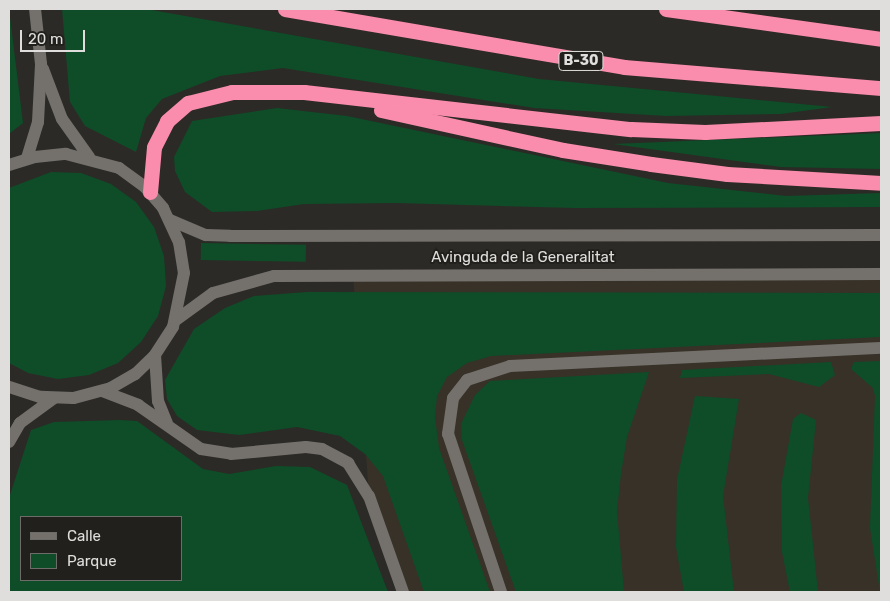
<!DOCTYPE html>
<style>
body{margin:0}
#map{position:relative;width:890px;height:601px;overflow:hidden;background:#2c2a26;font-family:Rubik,sans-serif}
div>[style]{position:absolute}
.built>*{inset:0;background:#373128}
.green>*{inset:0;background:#0e4d27;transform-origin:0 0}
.minor>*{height:12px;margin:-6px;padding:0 6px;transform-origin:6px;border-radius:6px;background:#74716d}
.highway>*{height:15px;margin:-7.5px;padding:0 7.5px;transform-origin:7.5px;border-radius:7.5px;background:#fa8cad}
span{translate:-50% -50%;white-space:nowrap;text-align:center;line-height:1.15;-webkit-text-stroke:4px #22201d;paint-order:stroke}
.shield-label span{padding:1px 4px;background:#22201d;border:1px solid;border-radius:4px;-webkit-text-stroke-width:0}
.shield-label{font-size:14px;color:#e0dedc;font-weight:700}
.street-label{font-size:15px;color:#e0dedc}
.frame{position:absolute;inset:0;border:10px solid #e0dedc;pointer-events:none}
.legend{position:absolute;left:20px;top:516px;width:162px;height:65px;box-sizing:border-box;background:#22201d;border:1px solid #6e6c69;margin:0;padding:6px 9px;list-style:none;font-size:15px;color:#e0dedc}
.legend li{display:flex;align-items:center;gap:10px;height:25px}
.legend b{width:25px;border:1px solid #6e6c69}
.scale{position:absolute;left:20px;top:30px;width:65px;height:22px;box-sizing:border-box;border:2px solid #e0dedc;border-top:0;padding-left:6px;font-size:15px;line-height:18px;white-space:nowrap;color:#e0dedc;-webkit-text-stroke:4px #22201d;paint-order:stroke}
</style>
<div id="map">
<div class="built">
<i style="clip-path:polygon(881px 273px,881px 592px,402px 592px,369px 496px,353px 275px)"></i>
</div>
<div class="green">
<i style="clip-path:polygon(9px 9px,23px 123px,9px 134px)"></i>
<i style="clip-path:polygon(62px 9px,146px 9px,539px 79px,832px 107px,781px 114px,666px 116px,534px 108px,283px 68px,220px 76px,162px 99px,146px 118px,136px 152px,85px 126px,70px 102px)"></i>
<i style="clip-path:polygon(277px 108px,347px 116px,668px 183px,786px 196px,881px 193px,881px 207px,575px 208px,396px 203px,304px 204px,257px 211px,212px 212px,185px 192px,175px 171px,174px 157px,192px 121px)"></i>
<i style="clip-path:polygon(881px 133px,881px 169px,781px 167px,613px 144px)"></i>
<i style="clip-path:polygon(51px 172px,81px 173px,111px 184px,136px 202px,154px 227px,164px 256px,166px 286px,158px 316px,141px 342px,118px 363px,89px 375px,58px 379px,28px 373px,9px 363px,9px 188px)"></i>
<i style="left:201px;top:243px;width:105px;height:17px;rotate:1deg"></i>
<i style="clip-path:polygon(307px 292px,881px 293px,881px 337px,491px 356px,467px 363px,447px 377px,437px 396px,435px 417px,439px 448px,490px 592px,424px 592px,383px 476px,365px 454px,340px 436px,297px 427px,239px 435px,197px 430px,177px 416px,167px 399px,165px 380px,194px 329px,225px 308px,254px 296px)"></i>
<i style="clip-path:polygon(881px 361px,881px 592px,880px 592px,870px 528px,875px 396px,873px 388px,851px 369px,854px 362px)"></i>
<i style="clip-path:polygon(831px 362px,835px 375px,819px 387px,769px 374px,680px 378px,682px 370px)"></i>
<i style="clip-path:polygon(649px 372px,627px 437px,621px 474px,617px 511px,624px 592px,516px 592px,462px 440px,461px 424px,475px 395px,490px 381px)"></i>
<i style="clip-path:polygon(695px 396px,739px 399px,723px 496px,734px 592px,684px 592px,676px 547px,677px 480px)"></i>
<i style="clip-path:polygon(801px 413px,816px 420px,808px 498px,818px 592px,790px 592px,782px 552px,781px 486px,793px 419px)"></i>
<i style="clip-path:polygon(evenodd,120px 420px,137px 421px,203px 469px,229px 474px,276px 466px,310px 467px,347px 485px,388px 592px,9px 592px,9px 498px,31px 430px,54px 422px,120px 420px,21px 517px,181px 517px,181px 580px,21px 580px,21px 517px)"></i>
</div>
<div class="minor">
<i style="left:43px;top:69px;width:53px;rotate:69.2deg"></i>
<i style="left:62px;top:119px;width:47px;rotate:54.6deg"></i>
<i style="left:27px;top:158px;width:38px;rotate:-73deg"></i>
<i style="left:38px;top:122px;width:58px;rotate:-87deg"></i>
<i style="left:41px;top:64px;width:55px;rotate:-96.2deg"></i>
<i style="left:9px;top:165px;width:27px;rotate:-17deg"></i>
<i style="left:35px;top:157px;width:31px;rotate:-6deg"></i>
<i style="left:66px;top:154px;width:55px;rotate:14.8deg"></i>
<i style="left:119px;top:168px;width:32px;rotate:36deg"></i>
<i style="left:145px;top:187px;width:28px;rotate:49deg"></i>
<i style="left:163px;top:208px;width:38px;rotate:65deg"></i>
<i style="left:179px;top:242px;width:31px;rotate:81deg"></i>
<i style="left:184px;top:273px;width:55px;rotate:101.5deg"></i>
<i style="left:173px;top:327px;width:33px;rotate:123deg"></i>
<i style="left:155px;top:355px;width:28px;rotate:136deg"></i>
<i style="left:135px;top:374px;width:28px;rotate:150deg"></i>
<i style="left:111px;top:388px;width:39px;rotate:165deg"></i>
<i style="left:73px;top:398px;width:33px;rotate:-178deg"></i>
<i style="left:40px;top:397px;width:33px;rotate:-162deg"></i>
<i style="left:170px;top:220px;width:39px;rotate:23deg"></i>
<i style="left:206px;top:235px;width:24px;rotate:2deg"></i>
<i style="left:230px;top:236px;width:651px;rotate:-0.09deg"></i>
<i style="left:176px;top:320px;width:46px;rotate:-36.1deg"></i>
<i style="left:213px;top:293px;width:63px;rotate:-15.6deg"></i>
<i style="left:274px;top:276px;width:607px;rotate:-0.19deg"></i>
<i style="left:155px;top:355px;width:46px;rotate:86.3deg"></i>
<i style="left:158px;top:401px;width:24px;rotate:68deg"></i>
<i style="left:102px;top:391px;width:39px;rotate:21deg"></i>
<i style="left:138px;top:405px;width:77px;rotate:34.9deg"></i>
<i style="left:201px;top:449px;width:30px;rotate:9deg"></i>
<i style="left:231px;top:454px;width:75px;rotate:-5.3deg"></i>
<i style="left:306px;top:447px;width:16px;rotate:7deg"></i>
<i style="left:322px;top:449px;width:30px;rotate:28deg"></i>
<i style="left:348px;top:463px;width:39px;rotate:58deg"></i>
<i style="left:369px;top:496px;width:102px;rotate:70.5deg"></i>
<i style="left:9px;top:442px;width:22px;rotate:-60deg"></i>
<i style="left:20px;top:423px;width:42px;rotate:-36.3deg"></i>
<i style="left:501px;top:592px;width:167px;rotate:-108.5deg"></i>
<i style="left:448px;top:434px;width:36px;rotate:-82deg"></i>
<i style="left:453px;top:398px;width:23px;rotate:-52deg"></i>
<i style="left:467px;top:380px;width:45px;rotate:-18deg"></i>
<i style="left:510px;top:366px;width:371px;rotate:-2.8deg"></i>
</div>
<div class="highway">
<i style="left:285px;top:9px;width:344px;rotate:9.7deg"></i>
<i style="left:624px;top:67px;width:258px;rotate:4.7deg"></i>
<i style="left:666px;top:9px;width:217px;rotate:7.9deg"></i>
<i style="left:381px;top:110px;width:186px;rotate:12.4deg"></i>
<i style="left:563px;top:150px;width:89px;rotate:9deg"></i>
<i style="left:651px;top:164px;width:77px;rotate:7.5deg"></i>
<i style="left:727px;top:174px;width:154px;rotate:3.3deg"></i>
<i style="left:150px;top:192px;width:45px;rotate:-84.9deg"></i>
<i style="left:154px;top:147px;width:29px;rotate:-63deg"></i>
<i style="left:167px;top:121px;width:28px;rotate:-41deg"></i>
<i style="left:188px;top:103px;width:45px;rotate:-14deg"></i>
<i style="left:232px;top:92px;width:72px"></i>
<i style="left:304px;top:92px;width:329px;rotate:6.5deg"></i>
<i style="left:631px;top:129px;width:74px;rotate:2.3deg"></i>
<i style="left:705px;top:132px;width:176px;rotate:-2.9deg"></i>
</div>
<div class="shield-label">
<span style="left:581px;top:61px">B-30</span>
</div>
<div class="street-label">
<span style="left:523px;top:258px">Avinguda de la Generalitat</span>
</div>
<div class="frame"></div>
<ul class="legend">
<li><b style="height:6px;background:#74716d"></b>Calle</li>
<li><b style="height:14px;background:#0e4d27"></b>Parque</li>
</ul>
<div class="scale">20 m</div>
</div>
